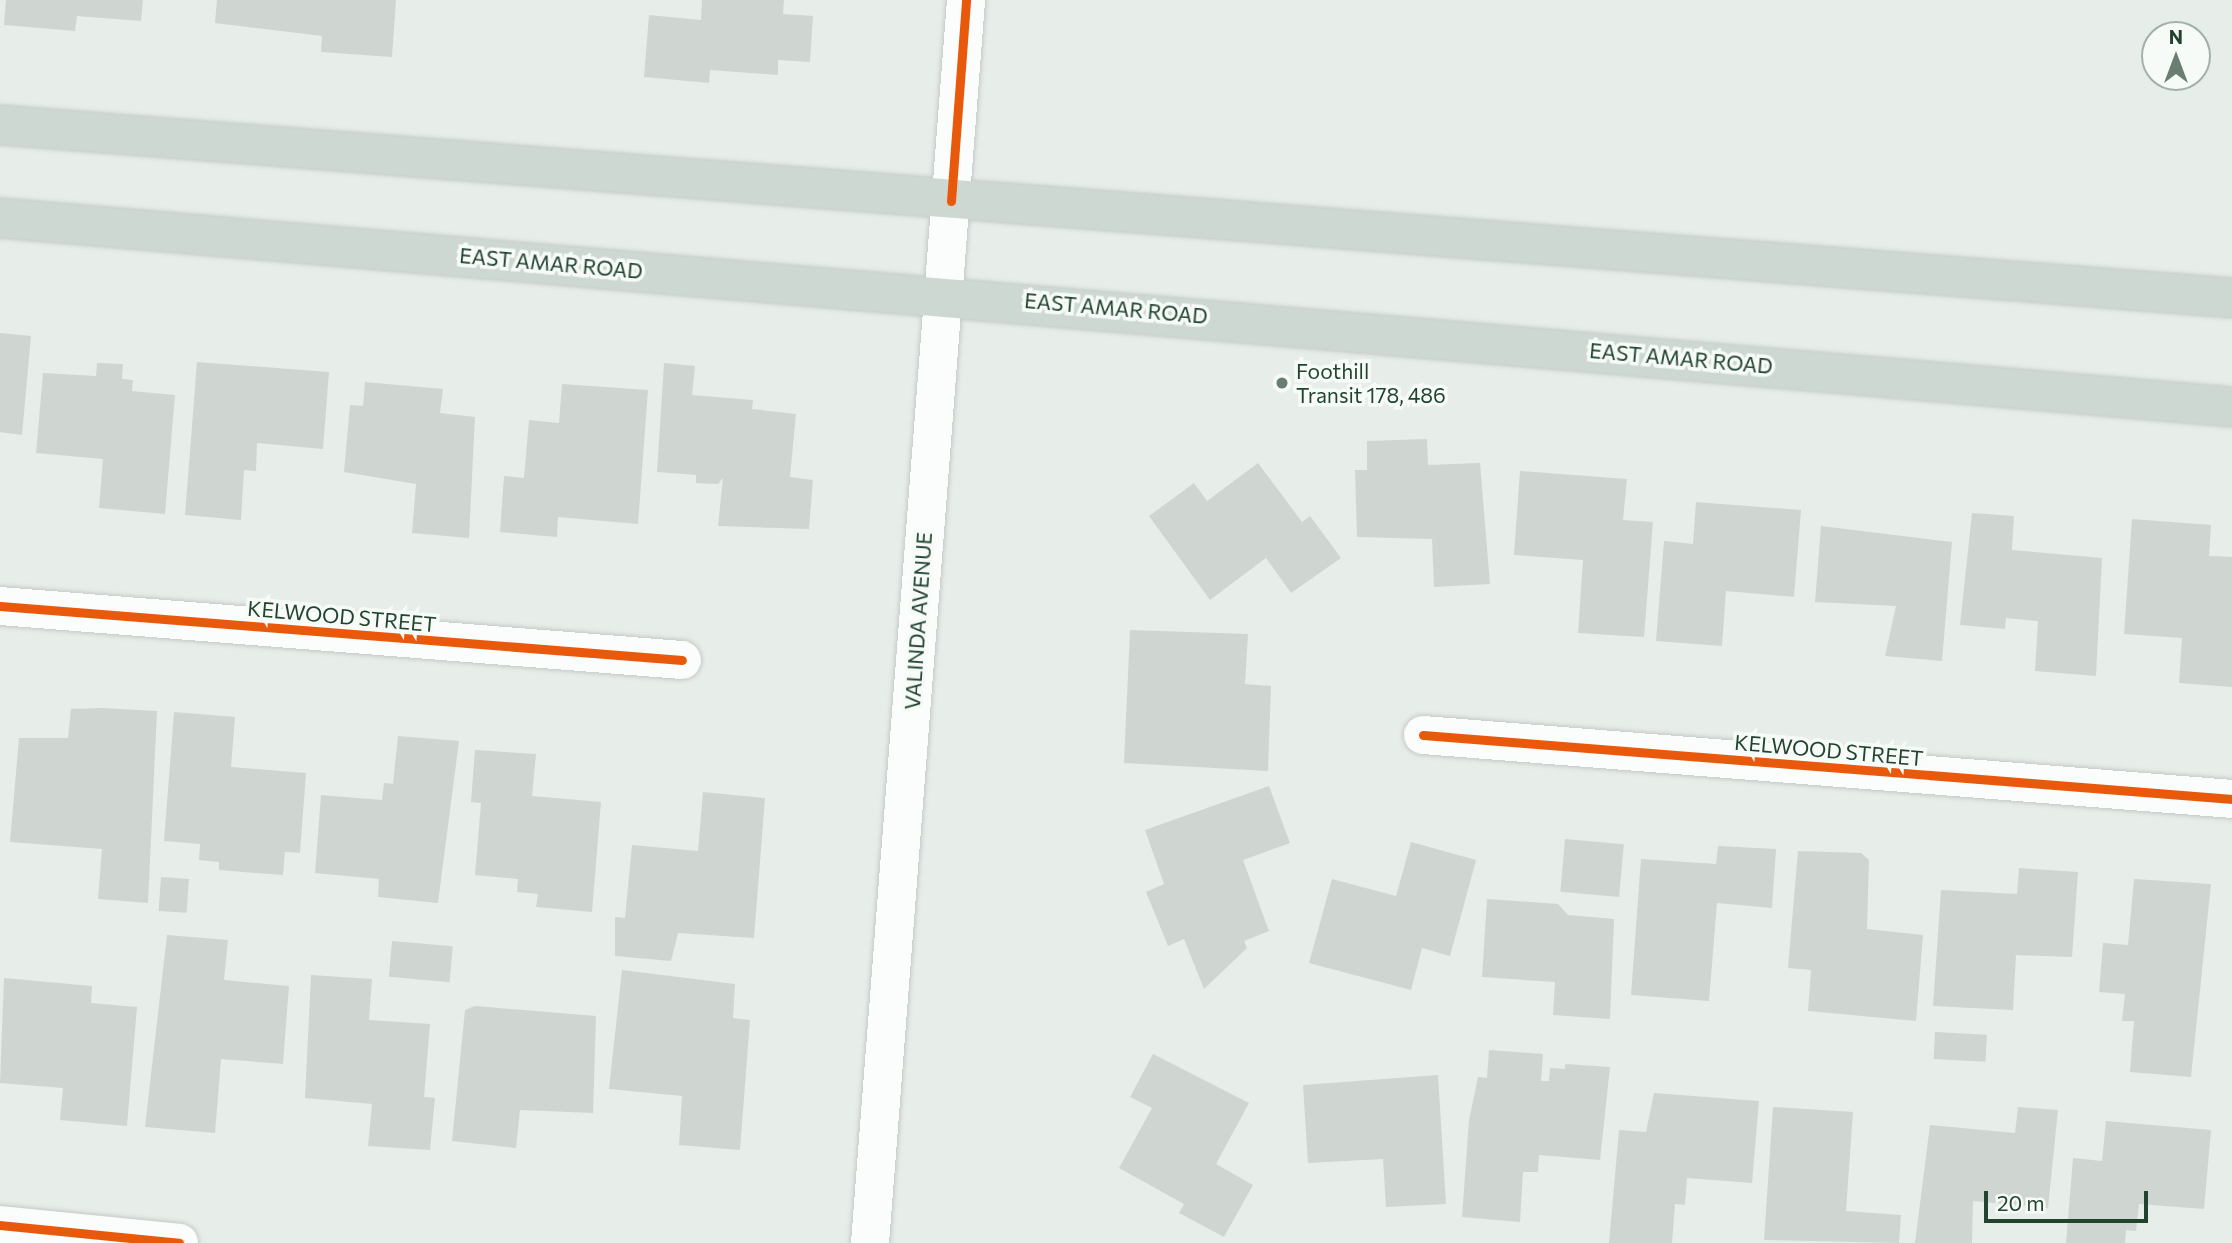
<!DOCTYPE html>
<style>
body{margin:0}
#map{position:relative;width:2232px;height:1243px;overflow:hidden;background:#e7ede9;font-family:Commissioner,sans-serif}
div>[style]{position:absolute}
.building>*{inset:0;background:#cfd6d2;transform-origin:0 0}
.roads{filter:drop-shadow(0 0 2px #c4cac6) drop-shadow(0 0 2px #c4cac6)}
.street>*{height:38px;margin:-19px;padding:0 19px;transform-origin:19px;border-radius:19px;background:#fbfcfc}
.secondary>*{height:38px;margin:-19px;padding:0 19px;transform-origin:19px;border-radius:19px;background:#fbfcfc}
.primary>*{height:38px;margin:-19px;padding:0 19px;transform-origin:19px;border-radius:19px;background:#ced8d3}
.cycleway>*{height:9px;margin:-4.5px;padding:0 4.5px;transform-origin:4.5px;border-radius:4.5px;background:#e8590c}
.dots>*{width:19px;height:19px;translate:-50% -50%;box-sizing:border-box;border:4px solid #f7fbf8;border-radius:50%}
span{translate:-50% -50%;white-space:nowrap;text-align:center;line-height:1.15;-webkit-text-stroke:7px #f7fbf8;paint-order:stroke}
.street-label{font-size:21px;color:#234331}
.poi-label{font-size:21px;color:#234331}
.left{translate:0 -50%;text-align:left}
.north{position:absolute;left:2141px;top:21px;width:70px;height:70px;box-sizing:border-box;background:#f7fbf8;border:2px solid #a2b1a8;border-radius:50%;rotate:0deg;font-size:19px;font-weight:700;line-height:28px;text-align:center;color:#234331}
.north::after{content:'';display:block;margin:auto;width:24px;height:32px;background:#687e71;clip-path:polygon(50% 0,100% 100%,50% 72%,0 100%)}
.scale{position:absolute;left:1984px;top:1191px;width:164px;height:32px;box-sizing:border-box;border:4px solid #234331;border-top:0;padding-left:9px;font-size:21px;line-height:24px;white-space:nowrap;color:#234331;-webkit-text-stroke:5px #f7fbf8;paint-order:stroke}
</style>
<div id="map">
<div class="building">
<i style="clip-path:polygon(6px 0,143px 0,141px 21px,77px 16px,75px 31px,4px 25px)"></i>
<i style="clip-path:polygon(217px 0,396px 0,392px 57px,321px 52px,322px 36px,215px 23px)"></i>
<i style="clip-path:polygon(702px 0,784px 0,783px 14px,813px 16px,810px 62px,778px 60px,778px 75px,710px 70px,709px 83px,644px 77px,649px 15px,701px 20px)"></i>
<i style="clip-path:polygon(0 333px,31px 336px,22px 435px,0 432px)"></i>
<i style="clip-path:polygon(197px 362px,329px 372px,323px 449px,257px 443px,256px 471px,244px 470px,241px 520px,185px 515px)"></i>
<i style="clip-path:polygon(97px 363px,123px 364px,122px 379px,133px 380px,132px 391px,175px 395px,165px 514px,99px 508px,103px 459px,36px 453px,43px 373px,96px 376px)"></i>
<i style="clip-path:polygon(664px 363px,695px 366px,692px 395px,753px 400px,752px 409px,796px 414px,790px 477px,813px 480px,809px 529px,718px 526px,723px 478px,718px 484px,696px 483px,696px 475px,657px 472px)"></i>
<i style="clip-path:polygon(365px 382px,443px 389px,440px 413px,475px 417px,469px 538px,412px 533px,416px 484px,344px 472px,350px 405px,363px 406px)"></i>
<i style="clip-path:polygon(562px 384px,648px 390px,638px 524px,558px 517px,557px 537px,500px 532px,504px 476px,524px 478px,529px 420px,559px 423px)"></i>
<i style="clip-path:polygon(1427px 439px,1428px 465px,1480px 463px,1490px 584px,1434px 587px,1432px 539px,1357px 537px,1355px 470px,1367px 470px,1367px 441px)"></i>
<i style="clip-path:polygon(1258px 463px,1302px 522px,1310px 516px,1341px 558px,1291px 593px,1266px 558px,1210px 600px,1149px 516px,1194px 483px,1207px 501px)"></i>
<i style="clip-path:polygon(1520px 471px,1627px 479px,1623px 520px,1653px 522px,1644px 637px,1578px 633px,1583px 560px,1514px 555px)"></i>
<i style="clip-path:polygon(1696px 502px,1801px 510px,1794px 597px,1726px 591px,1722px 646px,1656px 641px,1664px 541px,1693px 544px)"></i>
<i style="clip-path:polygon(1972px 513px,2014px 516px,2012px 550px,2102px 558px,2096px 676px,2035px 671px,2038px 621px,2006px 618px,2005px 629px,1960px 625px)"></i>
<i style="clip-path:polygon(2132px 519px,2211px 525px,2209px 556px,2232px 557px,2232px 687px,2179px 683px,2182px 638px,2124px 634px)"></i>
<i style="clip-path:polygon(1821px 526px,1952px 542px,1942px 661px,1885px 656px,1896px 606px,1815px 602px)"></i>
<i style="clip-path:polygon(1130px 630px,1248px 634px,1245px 684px,1271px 686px,1268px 771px,1124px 763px)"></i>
<i style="clip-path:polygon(102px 708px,157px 711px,148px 903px,98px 899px,102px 849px,10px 842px,19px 738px,68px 738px,71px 709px)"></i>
<i style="clip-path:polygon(174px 712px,235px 717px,231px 767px,306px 773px,300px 853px,285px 852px,283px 875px,219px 870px,219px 862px,199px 860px,200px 844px,164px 841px)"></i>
<i style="clip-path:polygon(398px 736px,459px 741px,438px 903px,378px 897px,379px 879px,315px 873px,321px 795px,382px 800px,384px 783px,393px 784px)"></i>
<i style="clip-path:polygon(475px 750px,536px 754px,532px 796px,601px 802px,592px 912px,536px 907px,538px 894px,517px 892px,518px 879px,475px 875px,481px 803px,471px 802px)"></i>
<i style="clip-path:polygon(1269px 786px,1290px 843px,1243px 860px,1269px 931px,1244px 941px,1247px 948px,1204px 989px,1184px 939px,1168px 946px,1146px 892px,1164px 884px,1145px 830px)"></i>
<i style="clip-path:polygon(703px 792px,765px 798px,754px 938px,678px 933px,671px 961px,615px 956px,615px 917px,625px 918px,632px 845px,698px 851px)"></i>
<i style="left:1565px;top:839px;width:59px;height:53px;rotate:5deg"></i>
<i style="clip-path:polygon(1411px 842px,1476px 860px,1450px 956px,1422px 948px,1411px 990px,1309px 963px,1332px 879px,1396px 896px)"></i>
<i style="clip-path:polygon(1718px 846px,1776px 849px,1772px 908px,1717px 903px,1709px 1001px,1631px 995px,1641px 859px,1716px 864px)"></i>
<i style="clip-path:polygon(1798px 851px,1861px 853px,1869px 860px,1867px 929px,1923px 935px,1916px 1021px,1808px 1011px,1811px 970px,1788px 968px)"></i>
<i style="clip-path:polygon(2019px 868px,2078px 872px,2072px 957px,2016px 955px,2013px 1010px,1933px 1006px,1941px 890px,2017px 894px)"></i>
<i style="left:161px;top:877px;width:28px;height:34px;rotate:4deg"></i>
<i style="clip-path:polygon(2134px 879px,2211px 884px,2191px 1077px,2130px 1072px,2134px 1021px,2122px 1021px,2125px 994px,2099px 992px,2103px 943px,2128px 945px)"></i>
<i style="clip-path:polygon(1487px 899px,1558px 904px,1568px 915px,1614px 919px,1610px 1019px,1553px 1015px,1555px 982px,1482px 977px)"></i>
<i style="clip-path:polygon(167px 935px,228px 940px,224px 980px,289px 986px,283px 1064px,221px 1059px,215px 1133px,145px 1127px)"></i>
<i style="left:392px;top:941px;width:61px;height:36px;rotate:5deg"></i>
<i style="clip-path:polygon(622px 970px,735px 984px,733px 1018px,750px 1020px,740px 1150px,679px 1145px,682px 1096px,609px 1089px)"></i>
<i style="clip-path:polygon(311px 975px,372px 979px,369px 1020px,430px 1024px,424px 1097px,435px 1098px,430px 1150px,368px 1146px,372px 1104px,305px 1098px)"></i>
<i style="clip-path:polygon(4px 978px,92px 986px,91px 1003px,137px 1007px,127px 1126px,60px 1120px,63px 1088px,0 1083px)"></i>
<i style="clip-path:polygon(475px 1006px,596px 1016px,593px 1113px,520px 1110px,516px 1148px,452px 1141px,465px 1010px)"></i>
<i style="left:1935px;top:1032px;width:52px;height:27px;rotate:3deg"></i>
<i style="clip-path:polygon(1489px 1050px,1543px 1054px,1541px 1081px,1549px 1081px,1550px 1068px,1565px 1069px,1565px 1064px,1610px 1067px,1600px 1160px,1539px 1155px,1538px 1172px,1523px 1172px,1520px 1222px,1462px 1217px,1469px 1120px,1478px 1077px,1487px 1078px)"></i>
<i style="clip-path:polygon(1153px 1054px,1249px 1103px,1216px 1164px,1253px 1185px,1224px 1237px,1179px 1213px,1184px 1204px,1119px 1168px,1152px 1108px,1130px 1097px)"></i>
<i style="clip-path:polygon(1438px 1075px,1446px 1204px,1386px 1207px,1383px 1159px,1308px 1163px,1303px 1085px)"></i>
<i style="clip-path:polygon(1654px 1093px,1759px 1101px,1752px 1183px,1687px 1178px,1685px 1205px,1675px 1204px,1672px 1243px,1609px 1243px,1619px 1130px,1646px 1132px)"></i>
<i style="clip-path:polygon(1773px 1107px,1853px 1112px,1846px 1211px,1901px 1215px,1899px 1243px,1764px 1240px)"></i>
<i style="clip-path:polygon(2018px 1107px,2058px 1110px,2048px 1208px,1973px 1201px,1972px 1243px,1915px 1243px,1930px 1125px,2015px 1133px)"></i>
<i style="clip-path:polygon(2106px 1121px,2211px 1130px,2204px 1209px,2139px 1204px,2136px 1231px,2126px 1230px,2125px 1243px,2066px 1243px,2073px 1158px,2102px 1161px)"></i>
</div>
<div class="roads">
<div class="street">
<i style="left:0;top:606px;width:684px;rotate:4.53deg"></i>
<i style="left:1423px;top:735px;width:812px;rotate:4.52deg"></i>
<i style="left:0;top:1225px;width:180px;rotate:5.7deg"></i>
</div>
<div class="secondary">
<i style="left:870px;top:1243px;width:1247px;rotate:-85.58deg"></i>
</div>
<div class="primary">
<i style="left:0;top:125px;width:2239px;rotate:4.43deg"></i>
<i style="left:0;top:218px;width:2240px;rotate:4.84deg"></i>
</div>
</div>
<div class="cycleway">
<i style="left:951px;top:201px;width:202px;rotate:-85.7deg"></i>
<i style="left:0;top:606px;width:684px;rotate:4.53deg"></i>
<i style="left:1423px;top:735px;width:812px;rotate:4.52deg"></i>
<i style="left:0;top:1225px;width:180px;rotate:5.7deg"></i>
</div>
<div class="dots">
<i style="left:1282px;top:383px;background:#687e71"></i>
</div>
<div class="street-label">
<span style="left:551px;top:263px;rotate:5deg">EAST AMAR ROAD</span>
<span style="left:1116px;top:308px;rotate:5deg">EAST AMAR ROAD</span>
<span style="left:1681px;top:358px;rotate:5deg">EAST AMAR ROAD</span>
<span style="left:342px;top:616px;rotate:5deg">KELWOOD STREET</span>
<span style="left:918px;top:621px;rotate:-86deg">VALINDA AVENUE</span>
<span style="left:1829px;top:750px;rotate:5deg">KELWOOD STREET</span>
</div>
<div class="poi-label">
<span class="left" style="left:1296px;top:383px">Foothill<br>Transit 178, 486</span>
</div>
<div class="north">N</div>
<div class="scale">20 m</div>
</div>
